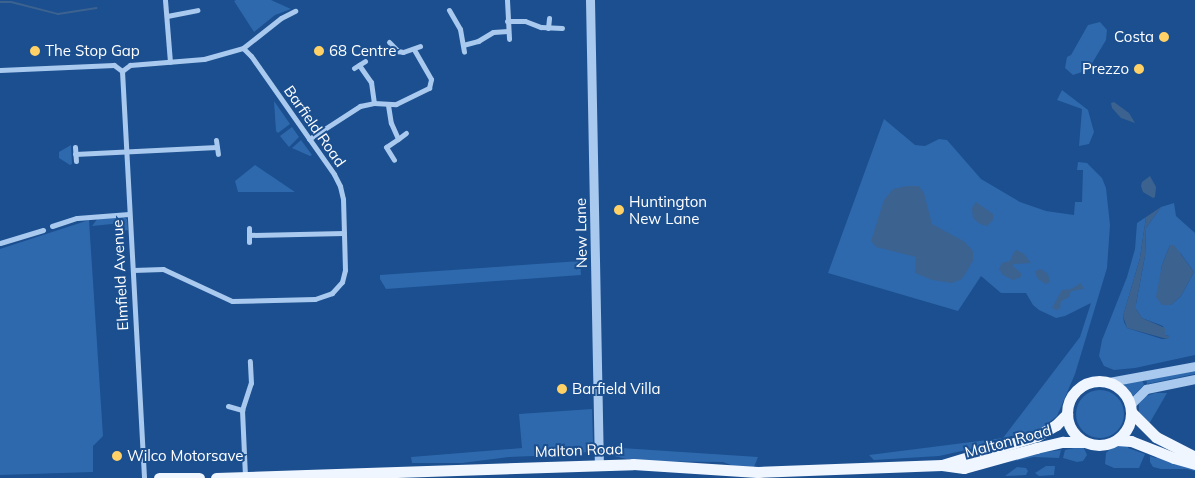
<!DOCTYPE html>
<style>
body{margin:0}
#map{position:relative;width:1195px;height:478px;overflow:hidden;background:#1b4f8f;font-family:Mulish,sans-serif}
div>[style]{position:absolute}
.green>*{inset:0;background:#2e69ad}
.round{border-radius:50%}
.water>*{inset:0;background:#3c6290}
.stream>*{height:2px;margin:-1px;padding:0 1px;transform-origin:1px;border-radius:1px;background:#3c6290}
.minor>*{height:5px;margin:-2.5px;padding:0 2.5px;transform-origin:2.5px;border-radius:2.5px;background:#a9c9ee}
.tertiary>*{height:9px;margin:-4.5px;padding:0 4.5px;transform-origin:4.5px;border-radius:4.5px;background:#a9c9ee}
.primary>*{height:11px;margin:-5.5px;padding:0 5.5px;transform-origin:5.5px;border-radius:5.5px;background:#f0f6ff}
.primary>.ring{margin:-5.5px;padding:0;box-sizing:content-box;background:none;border:11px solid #f0f6ff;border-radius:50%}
.dots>*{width:14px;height:14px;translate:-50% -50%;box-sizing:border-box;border:2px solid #1b4f8f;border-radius:50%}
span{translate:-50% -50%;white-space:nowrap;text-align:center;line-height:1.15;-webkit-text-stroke:4px #1b4f8f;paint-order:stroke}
.poi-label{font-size:15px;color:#fff}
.right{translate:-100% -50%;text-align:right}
.left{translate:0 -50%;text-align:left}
.street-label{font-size:15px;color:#fff}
</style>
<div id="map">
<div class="green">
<i style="clip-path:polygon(236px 0,271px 0,291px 9px,275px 15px,254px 32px,234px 1px)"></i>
<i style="clip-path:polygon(1100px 22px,1107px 30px,1106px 40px,1088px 70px,1073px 75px,1065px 68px,1067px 57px,1071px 55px,1088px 25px)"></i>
<i style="clip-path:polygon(1062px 90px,1088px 110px,1094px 132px,1089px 144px,1079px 146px,1082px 109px,1057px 100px)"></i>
<i style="clip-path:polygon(274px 101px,290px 124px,278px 133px,276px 131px)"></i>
<i style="clip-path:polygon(884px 119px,915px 145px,925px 146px,939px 139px,947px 140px,981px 179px,1020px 202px,1046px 211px,1074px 215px,1075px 202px,1082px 202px,1083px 170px,1077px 170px,1078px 162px,1087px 163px,1102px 178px,1106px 188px,1110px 225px,1107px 268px,1075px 374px,1057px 416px,1041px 429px,1003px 438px,998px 443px,939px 456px,874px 460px,869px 455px,1003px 438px,1080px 337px,1091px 303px,1065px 316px,1056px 318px,1039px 310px,1033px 305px,1026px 293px,1001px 293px,981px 276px,958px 311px,828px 273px)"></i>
<i style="clip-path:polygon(292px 127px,299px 137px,289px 147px,280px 136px)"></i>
<i style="clip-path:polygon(301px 140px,312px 155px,310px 156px,292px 148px)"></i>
<i style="clip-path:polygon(71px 145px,72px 164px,70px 165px,59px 158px,59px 152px)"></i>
<i style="clip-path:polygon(255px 165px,295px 192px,238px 192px,235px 181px)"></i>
<i style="clip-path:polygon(evenodd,1174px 203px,1176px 216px,1195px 233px,1195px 355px,1135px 368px,1114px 370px,1104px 366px,1099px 356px,1102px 340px,1127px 277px,1135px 249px,1137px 223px,1146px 217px,1140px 258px,1123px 316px,1124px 322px,1127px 328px,1162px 339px,1167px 339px,1169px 336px,1165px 335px,1163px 326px,1142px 318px,1136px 309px,1136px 304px,1145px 256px,1146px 228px,1161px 207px,1174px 203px,1170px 245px,1181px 254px,1194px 272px,1181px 296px,1171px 305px,1162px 305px,1159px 287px,1162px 265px,1170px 245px)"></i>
<i style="clip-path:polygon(122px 216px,127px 219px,128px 230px,123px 231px,122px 223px,92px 226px,98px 218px)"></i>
<i style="clip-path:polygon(89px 220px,103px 436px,93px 446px,93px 472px,0 475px,0 249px)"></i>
<i style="clip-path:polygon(580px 261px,581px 275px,386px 289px,380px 279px,380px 275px)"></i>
<i style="clip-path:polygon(1195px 369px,1195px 374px,1147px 384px,1146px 378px)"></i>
<i style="clip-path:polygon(1142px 379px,1144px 385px,1131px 398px,1120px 385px)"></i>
<i class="round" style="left:1076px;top:390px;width:48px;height:48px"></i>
<i style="clip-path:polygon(1155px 393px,1167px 393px,1149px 424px,1139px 413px,1139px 404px,1143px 397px)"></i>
<i style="clip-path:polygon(592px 409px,593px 442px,588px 451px,581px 454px,509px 457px,462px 463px,412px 463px,411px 457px,522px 448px,519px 414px)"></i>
<i style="clip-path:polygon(1121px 444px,1128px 445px,1128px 448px,1145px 454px,1139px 468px,1114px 468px,1105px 464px,1106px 453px,1111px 448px)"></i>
<i style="clip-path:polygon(1083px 446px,1087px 455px,1083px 461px,1077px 462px,1063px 458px,1065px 450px)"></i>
<i style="clip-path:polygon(606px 447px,758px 457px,754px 467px,736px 467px,723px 462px,635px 461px,614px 456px)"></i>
<i style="clip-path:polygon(1061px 450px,1059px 458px,1034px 457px,1010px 462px,1037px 453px)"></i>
<i style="clip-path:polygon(1158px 455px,1195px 467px,1195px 471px,1186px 469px,1161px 469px,1153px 467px,1150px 462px,1150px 456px,1156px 458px)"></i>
<i style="clip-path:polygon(1046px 466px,1055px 466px,1054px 475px,1039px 476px,1035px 473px)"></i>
<i style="clip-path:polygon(1017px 467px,1026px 468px,1028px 471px,1026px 475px,1005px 476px)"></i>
</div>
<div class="water">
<i style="clip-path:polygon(1114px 102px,1129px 113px,1135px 123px,1121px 118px,1112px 108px,1111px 103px)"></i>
<i style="clip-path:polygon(1150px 176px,1156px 187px,1155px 197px,1153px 198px,1143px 192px,1141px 186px,1142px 182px)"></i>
<i style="clip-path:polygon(907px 186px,919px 186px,924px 193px,932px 224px,965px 242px,973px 251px,973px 261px,962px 279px,952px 283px,932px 280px,915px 273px,916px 257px,876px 247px,871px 241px,884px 200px,893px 189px)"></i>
<i style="clip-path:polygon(976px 202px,993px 214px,993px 220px,987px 226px,980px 224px,973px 218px,972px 208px)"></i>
<i style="clip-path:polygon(1161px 207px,1146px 228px,1145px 256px,1136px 304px,1136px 309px,1142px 318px,1165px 328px,1165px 335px,1170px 336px,1167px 339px,1127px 328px,1123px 316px,1140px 258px,1146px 217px)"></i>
<i style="clip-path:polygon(1170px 245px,1174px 245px,1194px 272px,1181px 296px,1171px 305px,1162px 305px,1156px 297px,1162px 265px)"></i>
<i style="clip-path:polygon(1017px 250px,1024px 254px,1031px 263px,1014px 264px,1013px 266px,1021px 273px,1021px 277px,1013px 280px,1003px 275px,999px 269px,1002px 263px,1010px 261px,1014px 252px)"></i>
<i style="clip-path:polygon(1041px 269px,1048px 274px,1050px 282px,1046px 284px,1037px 278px,1035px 271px)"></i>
<i style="clip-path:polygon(1081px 283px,1084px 289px,1071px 291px,1069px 297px,1061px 301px,1060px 308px,1057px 310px,1052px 308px,1062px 290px,1071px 289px)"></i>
</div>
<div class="stream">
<i style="left:0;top:2px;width:11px"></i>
<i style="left:11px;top:2px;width:49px;rotate:14.3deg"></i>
<i style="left:58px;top:14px;width:39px;rotate:-9deg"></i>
</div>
<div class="minor">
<i style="left:165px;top:0;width:62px;rotate:85.4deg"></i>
<i style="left:507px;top:0;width:39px;rotate:87deg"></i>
<i style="left:449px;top:10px;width:22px;rotate:60deg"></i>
<i style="left:460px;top:29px;width:23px;rotate:80deg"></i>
<i style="left:167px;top:16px;width:31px;rotate:-11deg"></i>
<i style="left:507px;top:21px;width:18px"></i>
<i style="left:525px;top:21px;width:17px;rotate:21deg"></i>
<i style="left:541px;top:27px;width:21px;rotate:3deg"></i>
<i style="left:548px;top:28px;width:10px;rotate:-84deg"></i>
<i style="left:389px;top:42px;width:13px;rotate:45deg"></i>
<i style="left:398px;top:51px;width:5px;rotate:11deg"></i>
<i style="left:403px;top:52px;width:18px;rotate:-19deg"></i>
<i style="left:463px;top:45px;width:16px;rotate:-15deg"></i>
<i style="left:478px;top:41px;width:17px;rotate:-31deg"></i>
<i style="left:493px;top:32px;width:15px;rotate:-4deg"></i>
<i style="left:359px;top:65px;width:21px;rotate:55deg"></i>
<i style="left:371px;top:82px;width:21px;rotate:82deg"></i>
<i style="left:354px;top:68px;width:13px;rotate:-32deg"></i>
<i style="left:0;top:70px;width:114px;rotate:-2.5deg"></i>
<i style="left:114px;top:65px;width:10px;rotate:37deg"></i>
<i style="left:122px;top:71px;width:408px;rotate:86.9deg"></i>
<i style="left:122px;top:71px;width:10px;rotate:-37deg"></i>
<i style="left:130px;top:65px;width:74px;rotate:-4.6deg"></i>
<i style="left:204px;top:59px;width:41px;rotate:-15.8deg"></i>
<i style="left:243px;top:48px;width:48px;rotate:-38.3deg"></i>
<i style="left:281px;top:18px;width:16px;rotate:-27deg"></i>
<i style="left:388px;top:105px;width:18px;rotate:81deg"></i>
<i style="left:391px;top:123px;width:17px;rotate:66deg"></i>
<i style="left:398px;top:139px;width:14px;rotate:146deg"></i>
<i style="left:386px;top:147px;width:15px;rotate:58deg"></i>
<i style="left:309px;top:139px;width:61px;rotate:-32.9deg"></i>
<i style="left:360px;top:106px;width:14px;rotate:-12deg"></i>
<i style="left:374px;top:103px;width:22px;rotate:3deg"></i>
<i style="left:396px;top:104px;width:37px;rotate:-26deg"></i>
<i style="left:429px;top:88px;width:9px;rotate:-77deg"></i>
<i style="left:431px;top:79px;width:34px;rotate:-120deg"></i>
<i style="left:398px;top:139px;width:10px;rotate:-37deg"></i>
<i style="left:216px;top:140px;width:14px;rotate:82deg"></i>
<i style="left:75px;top:147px;width:14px;rotate:86deg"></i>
<i style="left:75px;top:154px;width:142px;rotate:-2.8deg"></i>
<i style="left:52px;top:226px;width:26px;rotate:-18deg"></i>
<i style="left:77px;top:218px;width:52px;rotate:-4.4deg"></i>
<i style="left:249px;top:228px;width:14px;rotate:90deg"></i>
<i style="left:249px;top:235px;width:95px;rotate:-1.2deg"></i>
<i style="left:0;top:243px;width:45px;rotate:-16.8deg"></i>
<i style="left:133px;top:270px;width:30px;rotate:-2deg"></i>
<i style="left:163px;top:269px;width:76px;rotate:24.9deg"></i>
<i style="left:232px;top:301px;width:83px;rotate:-1.4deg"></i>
<i style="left:315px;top:299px;width:18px;rotate:-19deg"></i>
<i style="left:332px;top:293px;width:15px;rotate:-48deg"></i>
<i style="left:342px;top:282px;width:12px;rotate:-76deg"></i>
<i style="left:345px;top:270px;width:71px;rotate:-91.6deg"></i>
<i style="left:343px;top:199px;width:13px;rotate:-103deg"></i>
<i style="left:340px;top:186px;width:13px;rotate:-117deg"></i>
<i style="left:334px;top:174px;width:144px;rotate:-125.1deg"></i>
<i style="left:251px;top:56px;width:11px;rotate:-135deg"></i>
<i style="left:228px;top:406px;width:15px;rotate:16deg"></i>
<i style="left:242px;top:410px;width:28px;rotate:-72deg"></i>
<i style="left:251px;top:383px;width:22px;rotate:-93deg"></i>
<i style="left:242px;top:410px;width:67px;rotate:87.4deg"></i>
</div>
<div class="tertiary">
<i style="left:590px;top:0;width:464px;rotate:88.9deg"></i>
<i style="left:1109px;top:382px;width:87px;rotate:-10.5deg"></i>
<i style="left:1130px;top:405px;width:23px;rotate:-45deg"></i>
<i style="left:1146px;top:389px;width:50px;rotate:-11.5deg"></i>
</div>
<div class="primary">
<i class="ring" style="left:1067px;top:381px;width:53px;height:53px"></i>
<i style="left:1131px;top:412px;width:35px;rotate:45deg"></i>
<i style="left:1156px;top:437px;width:44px;rotate:27.1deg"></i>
<i style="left:1117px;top:440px;width:14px;rotate:4deg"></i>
<i style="left:1131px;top:441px;width:46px;rotate:21.6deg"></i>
<i style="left:1174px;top:458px;width:22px;rotate:16deg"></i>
<i style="left:942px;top:465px;width:99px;rotate:-17deg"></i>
<i style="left:1037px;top:436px;width:22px;rotate:-30deg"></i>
<i style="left:1056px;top:425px;width:16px;rotate:-45deg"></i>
<i style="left:159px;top:478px;width:40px"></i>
<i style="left:216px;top:478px;width:417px;rotate:-1.9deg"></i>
<i style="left:633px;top:464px;width:125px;rotate:3.7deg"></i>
<i style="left:758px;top:472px;width:184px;rotate:-2.2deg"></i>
<i style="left:942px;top:465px;width:22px;rotate:8deg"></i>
<i style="left:964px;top:468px;width:75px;rotate:-15.5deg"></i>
<i style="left:1036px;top:448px;width:28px;rotate:-13deg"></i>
<i style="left:1063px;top:442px;width:20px"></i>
</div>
<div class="dots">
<i style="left:1164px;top:37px;background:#ffd166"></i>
<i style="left:35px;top:51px;background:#ffd166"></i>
<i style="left:319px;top:51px;background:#ffd166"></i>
<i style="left:1139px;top:69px;background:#ffd166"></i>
<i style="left:619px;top:210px;background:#ffd166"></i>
<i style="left:562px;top:389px;background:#ffd166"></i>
<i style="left:117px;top:456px;background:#ffd166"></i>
</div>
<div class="poi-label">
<span class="right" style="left:1154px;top:37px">Costa</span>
<span class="left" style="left:45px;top:51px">The Stop Gap</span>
<span class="left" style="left:329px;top:51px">68 Centre</span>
<span class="right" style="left:1129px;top:69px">Prezzo</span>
<span class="left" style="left:629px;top:210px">Huntington<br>New Lane</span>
<span class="left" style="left:572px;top:389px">Barfield Villa</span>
<span class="left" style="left:127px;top:456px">Wilco Motorsave</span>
</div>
<div class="street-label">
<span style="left:315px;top:126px;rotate:55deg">Barfield Road</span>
<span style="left:581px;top:233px;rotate:-91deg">New Lane</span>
<span style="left:120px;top:275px;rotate:-93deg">Elmfield Avenue</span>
<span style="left:1008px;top:441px;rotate:-15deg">Malton Road</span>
<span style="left:579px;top:450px;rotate:-2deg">Malton Road</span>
</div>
</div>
